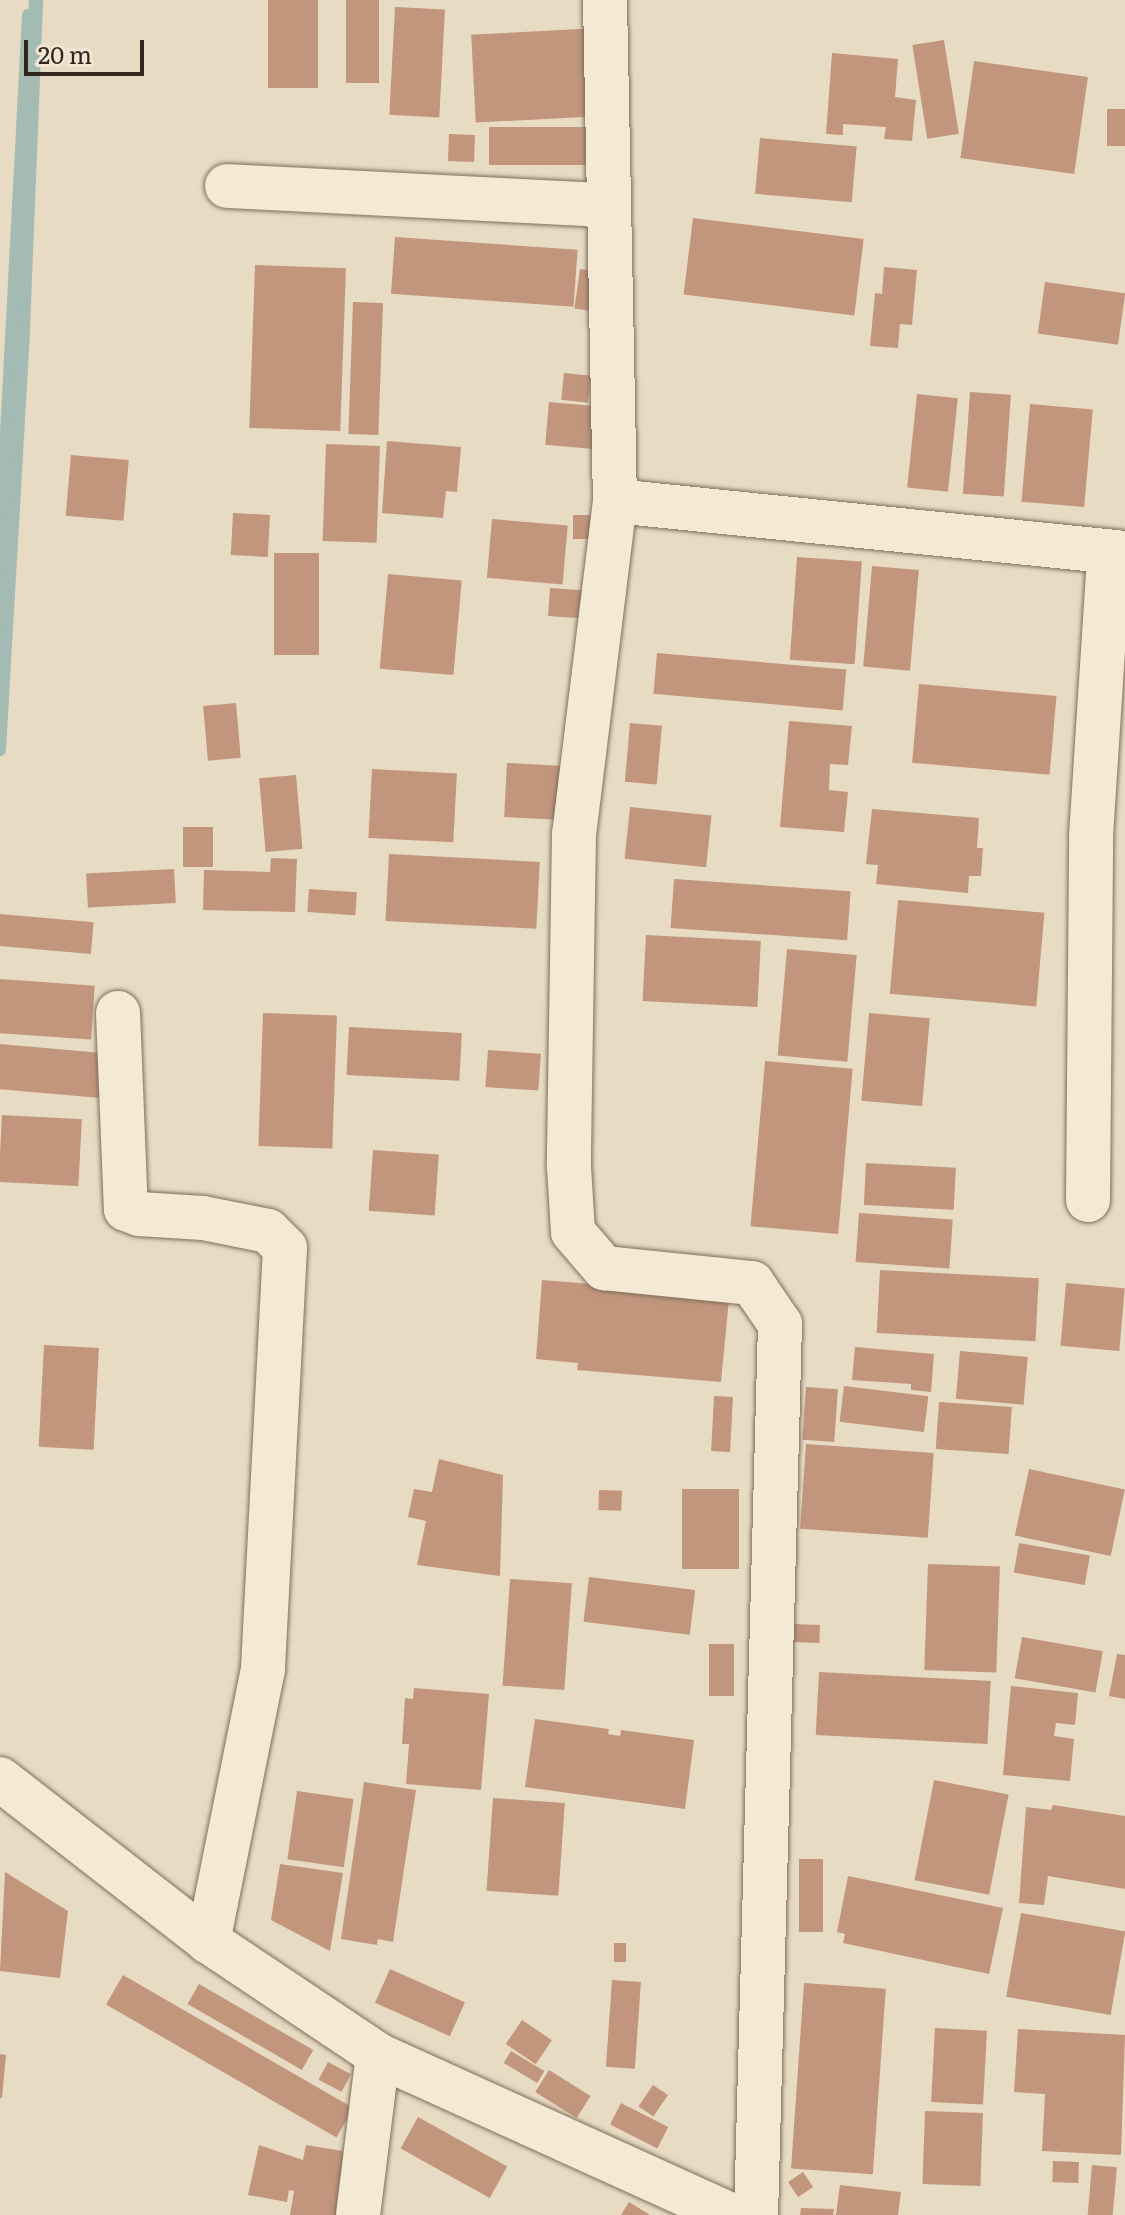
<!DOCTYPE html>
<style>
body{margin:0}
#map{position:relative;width:1125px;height:2215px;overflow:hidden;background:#e8dbc3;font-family:Literata,serif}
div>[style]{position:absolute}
.water>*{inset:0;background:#a4bbb3}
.stream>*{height:12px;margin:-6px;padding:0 6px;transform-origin:6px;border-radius:6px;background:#a4bbb3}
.building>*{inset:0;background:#c1967d;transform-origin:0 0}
.roads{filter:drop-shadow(0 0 2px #7f6d5c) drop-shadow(0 0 2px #7f6d5c)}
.minor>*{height:44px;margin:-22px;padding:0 22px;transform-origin:22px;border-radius:22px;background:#f4e9d4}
span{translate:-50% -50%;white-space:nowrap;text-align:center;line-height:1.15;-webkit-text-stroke:6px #f0e6d1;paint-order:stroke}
.scale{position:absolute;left:24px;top:40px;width:120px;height:36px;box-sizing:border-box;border:4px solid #31261e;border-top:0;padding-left:10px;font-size:24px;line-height:28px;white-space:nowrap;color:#31261e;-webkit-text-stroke:6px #f0e6d1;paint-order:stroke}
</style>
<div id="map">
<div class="water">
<i style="clip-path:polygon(29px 0,37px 0,24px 328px,0 750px,0 548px)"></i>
</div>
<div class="stream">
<i style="left:0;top:548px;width:534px;rotate:-86.99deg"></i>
<i style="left:0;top:750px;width:423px;rotate:-86.7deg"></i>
<i style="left:24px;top:328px;width:328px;rotate:-87.7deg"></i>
</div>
<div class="building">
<i style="left:268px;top:0;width:50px;height:88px"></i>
<i style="left:346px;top:0;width:33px;height:83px"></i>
<i style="left:395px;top:7px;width:50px;height:108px;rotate:3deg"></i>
<i style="left:599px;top:28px;width:88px;height:128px;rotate:87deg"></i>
<i style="left:944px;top:40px;width:95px;height:32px;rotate:81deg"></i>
<i style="clip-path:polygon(832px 53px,898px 59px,895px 97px,916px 100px,912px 141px,884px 139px,886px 127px,843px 124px,843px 135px,826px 134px)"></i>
<i style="left:974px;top:61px;width:115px;height:98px;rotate:8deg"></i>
<i style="left:1107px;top:109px;width:18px;height:37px"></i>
<i style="left:604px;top:127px;width:38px;height:115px;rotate:90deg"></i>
<i style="left:449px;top:134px;width:26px;height:27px;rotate:2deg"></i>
<i style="left:760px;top:138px;width:97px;height:56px;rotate:5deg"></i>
<i style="left:693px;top:218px;width:172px;height:77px;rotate:7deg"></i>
<i style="left:395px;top:237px;width:183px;height:57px;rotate:4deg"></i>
<i style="left:255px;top:265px;width:91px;height:163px;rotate:2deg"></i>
<i style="clip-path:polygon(884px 267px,917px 270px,912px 325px,900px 324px,898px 348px,870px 346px,875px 293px,882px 294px)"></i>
<i style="left:580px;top:269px;width:22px;height:40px;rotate:8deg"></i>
<i style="left:1045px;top:282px;width:81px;height:52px;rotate:8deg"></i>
<i style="left:353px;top:302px;width:30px;height:132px;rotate:2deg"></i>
<i style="left:564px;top:373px;width:27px;height:27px;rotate:6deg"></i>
<i style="left:970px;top:392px;width:41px;height:102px;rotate:4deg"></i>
<i style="left:917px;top:394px;width:41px;height:94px;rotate:6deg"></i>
<i style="left:549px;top:402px;width:54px;height:43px;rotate:5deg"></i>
<i style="left:1030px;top:404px;width:63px;height:98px;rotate:5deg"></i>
<i style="clip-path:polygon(387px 441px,461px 447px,457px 492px,446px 491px,443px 518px,382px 513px)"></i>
<i style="left:326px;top:444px;width:54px;height:97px;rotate:2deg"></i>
<i style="left:71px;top:455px;width:58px;height:61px;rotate:5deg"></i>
<i style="left:233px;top:513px;width:37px;height:42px;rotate:3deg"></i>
<i style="left:573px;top:515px;width:25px;height:24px"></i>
<i style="left:492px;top:519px;width:76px;height:59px;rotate:5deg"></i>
<i style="left:274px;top:553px;width:45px;height:102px"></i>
<i style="left:797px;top:557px;width:65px;height:103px;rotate:4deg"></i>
<i style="left:872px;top:566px;width:47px;height:101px;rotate:5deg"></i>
<i style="left:388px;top:574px;width:74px;height:95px;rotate:5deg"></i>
<i style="left:550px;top:588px;width:40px;height:28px;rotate:4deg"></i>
<i style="left:657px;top:653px;width:190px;height:41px;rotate:5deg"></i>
<i style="left:919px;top:684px;width:138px;height:79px;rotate:5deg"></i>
<i style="left:236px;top:703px;width:55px;height:33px;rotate:85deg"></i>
<i style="clip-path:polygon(789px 721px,852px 726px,848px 765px,830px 764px,829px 790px,848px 792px,844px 832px,780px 827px)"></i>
<i style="left:630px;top:723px;width:32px;height:59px;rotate:5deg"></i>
<i style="left:507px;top:763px;width:68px;height:54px;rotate:3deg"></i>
<i style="left:372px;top:769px;width:85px;height:69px;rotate:3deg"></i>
<i style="left:296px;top:775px;width:74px;height:37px;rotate:85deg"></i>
<i style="left:630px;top:807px;width:82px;height:52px;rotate:6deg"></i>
<i style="clip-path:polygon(872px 809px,979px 818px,977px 848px,983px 848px,981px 876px,969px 876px,968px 893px,876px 884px,878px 865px,866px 864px)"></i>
<i style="left:183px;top:827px;width:30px;height:40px"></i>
<i style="left:389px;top:854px;width:151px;height:67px;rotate:3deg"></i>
<i style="clip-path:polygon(271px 858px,297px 859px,295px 912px,203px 910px,204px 870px,270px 872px)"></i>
<i style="left:174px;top:869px;width:34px;height:88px;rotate:87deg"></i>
<i style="left:674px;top:879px;width:177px;height:49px;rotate:4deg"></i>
<i style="left:309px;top:889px;width:48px;height:23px;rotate:4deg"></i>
<i style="left:898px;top:900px;width:147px;height:94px;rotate:5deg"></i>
<i style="left:0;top:914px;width:94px;height:32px;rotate:5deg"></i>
<i style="left:646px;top:935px;width:115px;height:66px;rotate:3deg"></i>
<i style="left:787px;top:949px;width:70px;height:107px;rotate:5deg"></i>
<i style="left:0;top:979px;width:95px;height:54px;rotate:4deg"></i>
<i style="left:263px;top:1013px;width:74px;height:133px;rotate:2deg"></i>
<i style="left:869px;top:1013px;width:61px;height:88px;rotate:5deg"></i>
<i style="left:349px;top:1027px;width:113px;height:48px;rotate:3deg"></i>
<i style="left:0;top:1044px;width:105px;height:45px;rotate:5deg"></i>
<i style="left:488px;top:1050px;width:53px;height:37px;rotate:4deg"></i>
<i style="left:765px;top:1061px;width:88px;height:166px;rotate:5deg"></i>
<i style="left:2px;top:1115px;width:80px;height:67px;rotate:3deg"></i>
<i style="left:373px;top:1150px;width:66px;height:61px;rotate:4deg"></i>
<i style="left:866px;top:1163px;width:90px;height:42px;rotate:3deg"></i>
<i style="left:859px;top:1213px;width:94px;height:49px;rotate:4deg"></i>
<i style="left:880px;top:1270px;width:159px;height:63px;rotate:3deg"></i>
<i style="clip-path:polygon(542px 1280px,692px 1292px,729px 1299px,721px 1382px,577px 1370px,578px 1363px,536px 1359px)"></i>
<i style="left:1066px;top:1283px;width:59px;height:63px;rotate:5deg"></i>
<i style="left:44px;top:1345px;width:55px;height:102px;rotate:3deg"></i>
<i style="clip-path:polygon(855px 1347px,934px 1354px,931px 1392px,911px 1390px,911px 1384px,852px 1380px)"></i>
<i style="left:960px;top:1351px;width:68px;height:48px;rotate:5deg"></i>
<i style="left:844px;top:1386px;width:85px;height:36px;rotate:7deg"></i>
<i style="left:806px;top:1387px;width:32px;height:53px;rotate:4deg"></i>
<i style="left:714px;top:1396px;width:19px;height:55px;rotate:3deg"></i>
<i style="left:939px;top:1402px;width:73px;height:47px;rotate:4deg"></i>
<i style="left:806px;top:1444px;width:128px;height:85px;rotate:4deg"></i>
<i style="clip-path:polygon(439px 1459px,503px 1475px,500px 1576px,417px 1565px,426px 1521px,408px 1517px,414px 1489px,432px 1492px)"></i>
<i style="left:1029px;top:1469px;width:98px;height:68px;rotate:12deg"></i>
<i style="left:682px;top:1489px;width:57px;height:80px"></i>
<i style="left:599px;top:1490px;width:23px;height:20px;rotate:2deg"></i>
<i style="left:1019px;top:1543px;width:72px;height:30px;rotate:10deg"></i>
<i style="left:928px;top:1564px;width:72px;height:106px;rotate:2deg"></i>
<i style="left:589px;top:1577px;width:107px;height:45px;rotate:7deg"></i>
<i style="left:510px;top:1579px;width:62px;height:107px;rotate:4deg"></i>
<i style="left:793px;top:1624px;width:27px;height:18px;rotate:2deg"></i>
<i style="left:1022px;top:1637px;width:82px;height:42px;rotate:10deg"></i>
<i style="left:709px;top:1644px;width:25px;height:52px"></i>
<i style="clip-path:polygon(1117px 1654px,1125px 1655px,1125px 1699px,1109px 1696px)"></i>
<i style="left:819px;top:1672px;width:172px;height:63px;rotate:3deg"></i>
<i style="clip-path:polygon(1011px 1686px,1078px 1693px,1075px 1725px,1056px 1723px,1054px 1736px,1074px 1739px,1070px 1781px,1003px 1775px)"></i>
<i style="clip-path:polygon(414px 1688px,489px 1694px,481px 1790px,406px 1784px,409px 1744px,402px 1744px,405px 1698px,413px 1699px)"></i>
<i style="clip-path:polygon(535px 1719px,609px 1729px,608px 1734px,620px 1736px,621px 1730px,694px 1740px,685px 1809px,525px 1787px)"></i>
<i style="left:934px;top:1780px;width:76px;height:102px;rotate:11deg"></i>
<i style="clip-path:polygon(364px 1782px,416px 1790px,393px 1942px,378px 1939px,377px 1945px,341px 1939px)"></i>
<i style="left:297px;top:1791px;width:57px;height:69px;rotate:8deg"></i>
<i style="left:493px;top:1798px;width:72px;height:93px;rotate:4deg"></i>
<i style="clip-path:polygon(1053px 1805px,1125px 1816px,1125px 1889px,1048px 1876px,1044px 1905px,1019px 1903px,1026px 1807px,1051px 1810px)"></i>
<i style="left:799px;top:1859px;width:24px;height:73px"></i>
<i style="clip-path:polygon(280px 1864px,343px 1873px,330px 1951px,271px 1920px)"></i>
<i style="clip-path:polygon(5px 1872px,68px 1911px,60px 1978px,0 1971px)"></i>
<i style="clip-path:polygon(848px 1876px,1003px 1908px,989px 1974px,843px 1943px,845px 1934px,837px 1932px)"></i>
<i style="left:1021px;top:1913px;width:106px;height:85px;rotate:10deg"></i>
<i style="left:614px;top:1943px;width:12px;height:19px"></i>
<i style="left:390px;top:1969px;width:82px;height:37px;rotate:24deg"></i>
<i style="left:123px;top:1975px;width:266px;height:34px;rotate:30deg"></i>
<i style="left:612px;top:1980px;width:29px;height:87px;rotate:4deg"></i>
<i style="left:804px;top:1983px;width:82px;height:186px;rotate:4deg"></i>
<i style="left:199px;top:1984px;width:132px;height:23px;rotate:30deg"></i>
<i style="left:522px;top:2020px;width:36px;height:29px;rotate:34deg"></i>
<i style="left:935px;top:2028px;width:52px;height:74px;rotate:3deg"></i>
<i style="clip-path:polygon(1018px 2029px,1125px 2035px,1121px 2155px,1042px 2151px,1045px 2094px,1014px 2092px)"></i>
<i style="left:511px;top:2051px;width:39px;height:14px;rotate:31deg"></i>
<i style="clip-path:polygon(0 2054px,6px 2055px,2px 2098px,0 2098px)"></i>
<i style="left:328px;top:2062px;width:26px;height:20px;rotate:28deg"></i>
<i style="left:549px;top:2070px;width:49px;height:26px;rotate:32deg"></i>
<i style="left:653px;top:2085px;width:18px;height:26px;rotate:34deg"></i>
<i style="left:621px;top:2103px;width:53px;height:24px;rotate:27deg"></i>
<i style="left:925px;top:2111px;width:58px;height:73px;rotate:2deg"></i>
<i style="left:418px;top:2117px;width:102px;height:36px;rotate:29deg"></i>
<i style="clip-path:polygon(259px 2145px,303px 2160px,306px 2145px,343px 2151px,342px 2162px,351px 2164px,343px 2215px,290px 2215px,294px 2191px,289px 2190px,287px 2202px,248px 2195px)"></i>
<i style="left:1053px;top:2161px;width:26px;height:21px;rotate:2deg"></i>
<i style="left:1092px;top:2165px;width:25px;height:50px;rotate:5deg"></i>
<i style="left:803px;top:2172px;width:18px;height:18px;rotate:56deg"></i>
<i style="clip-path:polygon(840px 2185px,901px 2192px,898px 2215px,836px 2215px)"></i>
<i style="clip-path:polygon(629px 2202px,650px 2215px,621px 2215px)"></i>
<i style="clip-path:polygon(801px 2208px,834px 2209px,833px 2215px,800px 2215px)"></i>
</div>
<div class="roads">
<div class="minor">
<i style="left:605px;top:0;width:501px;rotate:88.86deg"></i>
<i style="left:615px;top:501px;width:336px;rotate:97deg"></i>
<i style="left:574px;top:834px;width:333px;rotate:90.9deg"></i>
<i style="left:569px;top:1167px;width:65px;rotate:86.5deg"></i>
<i style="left:573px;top:1232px;width:48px;rotate:49.3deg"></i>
<i style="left:604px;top:1268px;width:149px;rotate:5.8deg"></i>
<i style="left:752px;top:1283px;width:50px;rotate:55.7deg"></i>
<i style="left:780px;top:1324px;width:891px;rotate:91.54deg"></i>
<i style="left:227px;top:186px;width:381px;rotate:2.9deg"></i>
<i style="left:615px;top:501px;width:513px;rotate:5.82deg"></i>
<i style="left:118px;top:1013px;width:196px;rotate:87.7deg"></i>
<i style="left:126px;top:1209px;width:14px;rotate:21deg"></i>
<i style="left:139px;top:1214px;width:64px;rotate:3.6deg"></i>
<i style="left:203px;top:1218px;width:66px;rotate:11.3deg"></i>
<i style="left:268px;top:1231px;width:24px;rotate:45deg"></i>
<i style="left:285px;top:1248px;width:422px;rotate:93deg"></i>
<i style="left:263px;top:1669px;width:278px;rotate:101.4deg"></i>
<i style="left:1088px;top:1200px;width:364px;rotate:-89.5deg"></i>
<i style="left:1091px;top:836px;width:283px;rotate:-86.3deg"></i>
<i style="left:0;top:1779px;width:264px;rotate:37.9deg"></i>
<i style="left:208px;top:1941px;width:205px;rotate:33.8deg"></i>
<i style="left:378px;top:2055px;width:388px;rotate:24.4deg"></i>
<i style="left:358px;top:2215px;width:161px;rotate:-82.9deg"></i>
</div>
</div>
<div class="scale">20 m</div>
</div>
